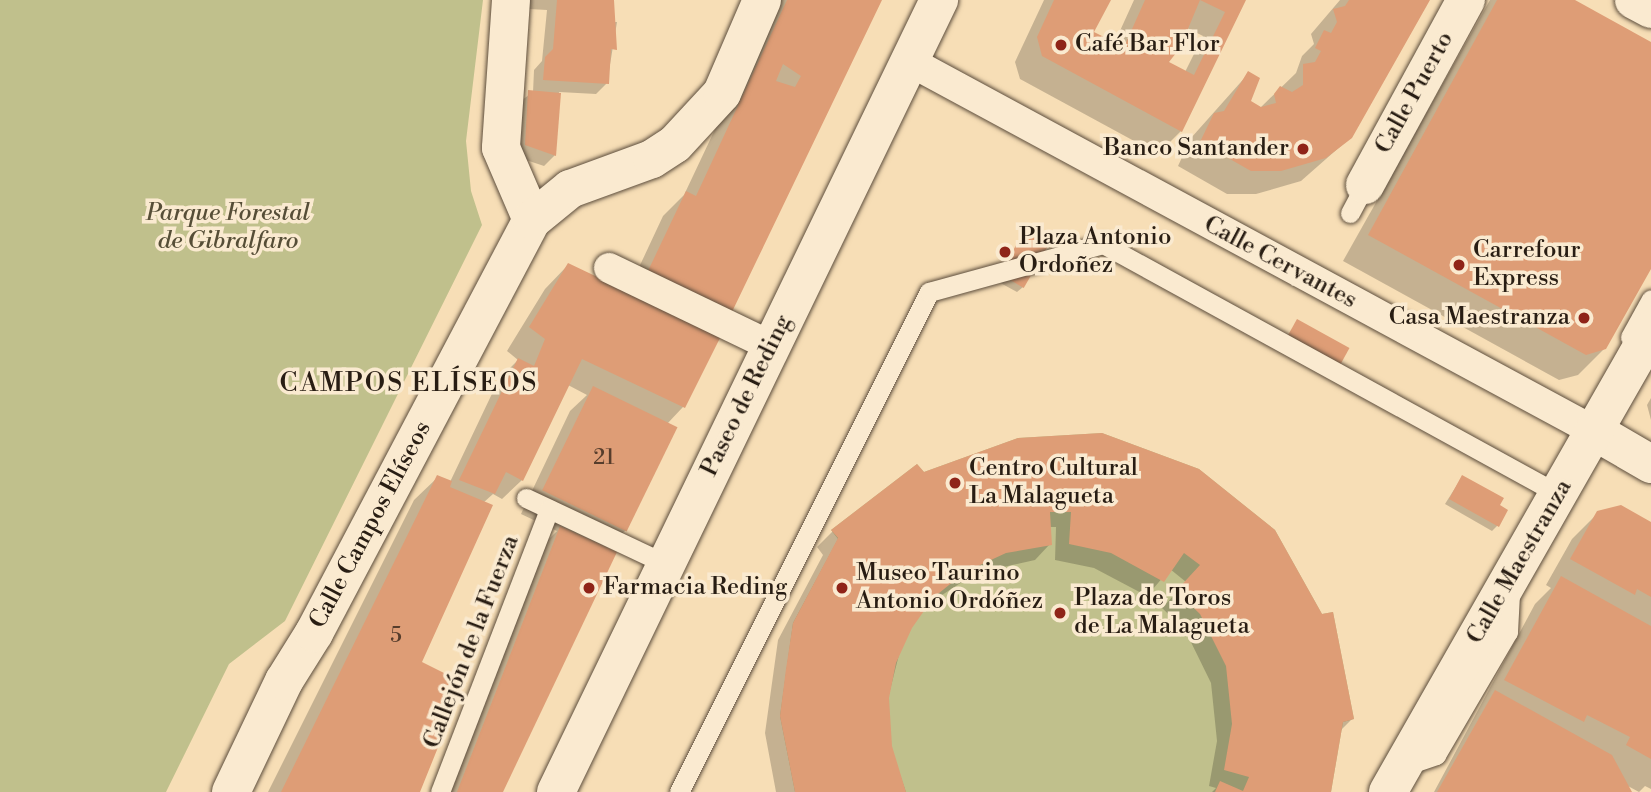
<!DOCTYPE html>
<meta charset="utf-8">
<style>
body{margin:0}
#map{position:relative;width:1651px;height:792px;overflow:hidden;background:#f7deb6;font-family:"Libre Bodoni",serif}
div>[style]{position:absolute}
.green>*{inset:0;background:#c0c08c}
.shadow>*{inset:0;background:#0003}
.building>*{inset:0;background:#de9d76;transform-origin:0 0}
.roads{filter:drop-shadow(0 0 2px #5c4d3c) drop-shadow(0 0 2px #5c4d3c)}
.service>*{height:19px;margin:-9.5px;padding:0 9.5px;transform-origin:9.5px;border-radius:9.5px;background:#faead0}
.pedestrian>*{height:30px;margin:-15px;padding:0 15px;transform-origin:15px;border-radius:15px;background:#faead0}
.minor>*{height:38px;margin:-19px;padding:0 19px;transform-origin:19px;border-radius:19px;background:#faead0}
.secondary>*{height:38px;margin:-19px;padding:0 19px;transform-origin:19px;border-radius:19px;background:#faead0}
.dots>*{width:19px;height:19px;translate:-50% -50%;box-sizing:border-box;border:4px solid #faead0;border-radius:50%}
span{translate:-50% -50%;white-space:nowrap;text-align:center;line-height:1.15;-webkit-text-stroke:7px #faead0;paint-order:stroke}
.number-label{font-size:21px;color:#563d2c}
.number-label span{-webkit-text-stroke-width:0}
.poi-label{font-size:24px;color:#281d13}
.left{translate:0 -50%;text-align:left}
.right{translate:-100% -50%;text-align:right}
.street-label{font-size:24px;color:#281d13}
.park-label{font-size:24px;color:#564e37;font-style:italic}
.neighbourhood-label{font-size:26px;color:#281d13;letter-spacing:2px}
</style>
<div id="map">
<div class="green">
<i style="clip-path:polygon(0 0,483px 0,466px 141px,471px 191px,482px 225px,285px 621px,229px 664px,166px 792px,0 792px)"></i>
<i style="clip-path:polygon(1102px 433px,1199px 469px,1275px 530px,1322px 614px,1333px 612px,1354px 719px,1343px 722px,1331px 792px,795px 792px,780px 716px,793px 623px,838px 539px,831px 530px,917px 464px,924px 472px,1018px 438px)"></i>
</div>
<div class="shadow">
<i style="clip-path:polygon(530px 0,612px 0,611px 22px,617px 22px,607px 83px,596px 94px,559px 92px,555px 155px,544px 166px,514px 156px,518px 103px,533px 92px,534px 70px,542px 61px,547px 10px,529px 9px)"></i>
<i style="clip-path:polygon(776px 0,880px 0,683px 407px,667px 424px,626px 530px,606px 549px,501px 792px,447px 792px,541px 547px,557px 531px,521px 514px,570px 411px,587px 395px,568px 385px,522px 480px,502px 499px,493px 494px,483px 503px,420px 663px,418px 792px,268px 792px,414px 500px,438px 477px,450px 482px,499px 379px,518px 360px,507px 351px,545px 289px,568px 265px,627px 293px,663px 216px,684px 195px)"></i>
<i style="clip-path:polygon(evenodd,1044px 0,1108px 0,1092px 33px,1114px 44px,1134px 0,1244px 0,1181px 131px,1158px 154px,1020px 79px,1015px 62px,1044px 0,1187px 28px,1203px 36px,1185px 72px,1167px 63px,1187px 28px)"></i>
<i style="clip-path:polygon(1340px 0,1427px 0,1351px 137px,1301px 181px,1256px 194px,1227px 194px,1178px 166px,1191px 138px,1248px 74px,1248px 102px,1260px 108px,1296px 73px,1302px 56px,1314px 44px,1311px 34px)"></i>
<i style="clip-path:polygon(1490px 0,1572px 0,1651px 43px,1651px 266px,1605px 348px,1578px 375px,1559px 380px,1343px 261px)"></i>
<i style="clip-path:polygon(1026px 231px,1023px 287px,1017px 292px,995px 280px)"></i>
<i style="clip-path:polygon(1651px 398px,1651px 420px,1647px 405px)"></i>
<i style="clip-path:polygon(1101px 435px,1352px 719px,1340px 731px,1329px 792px,1212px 792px,1216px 788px,1209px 786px,1217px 741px,1211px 683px,1185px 630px,1162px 608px,1186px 582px,1170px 569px,1147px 596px,1094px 568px,1055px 560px,1056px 527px,1049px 527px,1050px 544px,1035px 560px,976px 573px,925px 606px,903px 639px,888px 698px,890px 746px,906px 792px,776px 792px,765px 733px,778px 640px,823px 555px,817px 547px,833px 531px,923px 474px)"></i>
<i style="clip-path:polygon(1462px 477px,1498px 506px,1497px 526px,1492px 531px,1445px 504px)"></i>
<i style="clip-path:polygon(1598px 513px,1651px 524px,1651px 789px,1645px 786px,1639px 792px,1626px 785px,1630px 792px,1434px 792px,1535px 604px,1551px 588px,1546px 585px,1572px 539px)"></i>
</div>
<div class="building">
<i style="clip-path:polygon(557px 0,614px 0,617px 50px,611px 49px,609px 84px,543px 80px,545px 57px,553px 49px)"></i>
<i style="clip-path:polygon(evenodd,787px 0,882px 0,731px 314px,647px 273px,686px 191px,696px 196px,787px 0,783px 64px,801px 76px,795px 87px,776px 81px,783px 64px)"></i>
<i style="clip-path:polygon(1054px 0,1111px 0,1094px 32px,1124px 47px,1145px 0,1200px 0,1180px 48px,1169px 62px,1194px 75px,1225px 12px,1200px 0,1246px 0,1182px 132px,1042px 56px,1037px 37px)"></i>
<i style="clip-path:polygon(1349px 0,1430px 0,1352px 138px,1326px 158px,1281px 171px,1251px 171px,1200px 142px,1214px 113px,1224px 111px,1248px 71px,1260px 78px,1251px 101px,1261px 107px,1276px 103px,1274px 94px,1280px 86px,1292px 92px,1303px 85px,1303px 64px,1315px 62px,1321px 51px,1315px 48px,1324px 30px,1331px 33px,1337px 22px,1333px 9px,1345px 6px)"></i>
<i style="clip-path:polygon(1497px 0,1575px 0,1651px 42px,1651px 269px,1606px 349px,1586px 355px,1368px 235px)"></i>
<i style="clip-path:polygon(528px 90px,561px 93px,556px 156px,525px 145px)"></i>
<i style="left:1026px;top:228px;width:28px;height:53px;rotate:30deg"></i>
<i style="clip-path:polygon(568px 263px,721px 336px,685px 408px,582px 359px,523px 481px,506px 472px,495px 494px,459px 480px,518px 358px,534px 366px,545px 339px,529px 327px)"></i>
<i style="left:1297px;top:319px;width:60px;height:29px;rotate:29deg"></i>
<i style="left:593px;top:386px;width:94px;height:116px;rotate:26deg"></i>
<i style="clip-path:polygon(1102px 433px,1199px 469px,1275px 530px,1322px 614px,1333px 612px,1354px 719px,1343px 722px,1331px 792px,1215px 792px,1220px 781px,1243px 791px,1249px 777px,1224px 770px,1232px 724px,1226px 666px,1200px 614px,1176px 591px,1200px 565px,1184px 553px,1164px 582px,1111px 553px,1069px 544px,1071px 512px,1050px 512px,1052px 545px,1006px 553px,965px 572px,933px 598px,912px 628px,896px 663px,889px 698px,892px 746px,906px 792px,795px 792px,780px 716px,786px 669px,793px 623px,838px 538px,831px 530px,917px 464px,924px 472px,1018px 438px)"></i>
<i style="clip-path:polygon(437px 475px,452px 481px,450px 487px,493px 505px,422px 662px,464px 683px,420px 792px,281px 792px)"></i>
<i style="clip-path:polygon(1462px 475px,1504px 498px,1500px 505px,1508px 510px,1499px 527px,1449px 499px)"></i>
<i style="clip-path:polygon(1621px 505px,1651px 522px,1651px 597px,1637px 589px,1635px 595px,1570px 559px,1597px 511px)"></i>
<i style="clip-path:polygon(560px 526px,617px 552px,503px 792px,457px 792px)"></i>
<i style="clip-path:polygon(1561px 576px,1651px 626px,1651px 759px,1626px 745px,1630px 737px,1587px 715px,1584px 722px,1504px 680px)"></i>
<i style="clip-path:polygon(1495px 690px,1612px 755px,1632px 792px,1437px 792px)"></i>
</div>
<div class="roads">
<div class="service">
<i style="left:1350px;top:213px;width:32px;rotate:-62deg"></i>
<i style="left:1630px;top:337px;width:43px;rotate:-61.1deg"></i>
<i style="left:526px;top:498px;width:155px;rotate:25.2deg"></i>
<i style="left:1407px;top:765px;width:31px;rotate:-19deg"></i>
<i style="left:1436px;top:755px;width:143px;rotate:-59.7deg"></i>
<i style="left:1508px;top:632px;width:38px;rotate:-87deg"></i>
<i style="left:440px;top:792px;width:303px;rotate:-68.9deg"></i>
<i style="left:679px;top:792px;width:559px;rotate:-63.43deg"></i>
<i style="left:929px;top:292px;width:180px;rotate:-15.4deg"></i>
<i style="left:1103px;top:244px;width:503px;rotate:28.76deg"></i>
</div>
<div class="pedestrian">
<i style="left:909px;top:61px;width:779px;rotate:28.38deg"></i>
<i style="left:609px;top:268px;width:180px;rotate:25.7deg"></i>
</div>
<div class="minor">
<i style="left:511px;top:0;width:148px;rotate:93.9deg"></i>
<i style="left:501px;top:148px;width:78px;rotate:66.7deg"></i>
<i style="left:1634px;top:0;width:19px;rotate:28deg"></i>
<i style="left:1365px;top:185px;width:211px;rotate:-61.4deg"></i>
<i style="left:1594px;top:431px;width:66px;rotate:30.1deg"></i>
<i style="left:231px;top:792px;width:123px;rotate:-64.5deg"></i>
<i style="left:284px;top:681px;width:57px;rotate:-58deg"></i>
<i style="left:314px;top:633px;width:467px;rotate:-62.2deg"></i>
<i style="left:532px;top:220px;width:49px;rotate:-39.2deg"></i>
<i style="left:570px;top:189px;width:87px;rotate:-20.1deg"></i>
<i style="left:652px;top:159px;width:27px;rotate:-33deg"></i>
<i style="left:675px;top:144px;width:69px;rotate:-47.3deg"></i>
<i style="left:722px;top:93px;width:101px;rotate:-66.7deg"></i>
<i style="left:1388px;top:792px;width:531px;rotate:-60.3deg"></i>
</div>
<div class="secondary">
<i style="left:556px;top:792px;width:880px;rotate:-64.19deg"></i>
</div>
</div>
<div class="dots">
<i style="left:1061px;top:45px;background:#8f2418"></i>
<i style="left:1303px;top:149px;background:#8f2418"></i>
<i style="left:1005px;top:252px;background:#8f2418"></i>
<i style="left:1459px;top:265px;background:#8f2418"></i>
<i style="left:1584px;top:318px;background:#8f2418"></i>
<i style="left:955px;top:483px;background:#8f2418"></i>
<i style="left:589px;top:588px;background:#8f2418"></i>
<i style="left:842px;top:588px;background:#8f2418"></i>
<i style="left:1060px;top:613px;background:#8f2418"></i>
</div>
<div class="number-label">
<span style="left:604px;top:458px">21</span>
<span style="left:396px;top:636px">5</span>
</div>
<div class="poi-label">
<span class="left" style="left:1075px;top:45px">Café Bar Flor</span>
<span class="right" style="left:1289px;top:149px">Banco Santander</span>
<span class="left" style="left:1019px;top:252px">Plaza Antonio<br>Ordoñez</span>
<span class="left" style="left:1473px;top:265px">Carrefour<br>Express</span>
<span class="right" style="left:1570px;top:318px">Casa Maestranza</span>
<span class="left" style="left:969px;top:483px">Centro Cultural<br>La Malagueta</span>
<span class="left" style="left:856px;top:588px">Museo Taurino<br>Antonio Ordóñez</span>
<span class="left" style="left:603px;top:588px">Farmacia Reding</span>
<span class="left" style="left:1074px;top:613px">Plaza de Toros<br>de La Malagueta</span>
</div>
<div class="street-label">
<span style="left:1415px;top:93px;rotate:-61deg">Calle Puerto</span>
<span style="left:1280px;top:263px;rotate:28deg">Calle Cervantes</span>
<span style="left:747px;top:396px;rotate:-64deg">Paseo de Reding</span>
<span style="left:371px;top:525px;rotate:-62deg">Calle Campos Elíseos</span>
<span style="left:1520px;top:562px;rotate:-60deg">Calle Maestranza</span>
<span style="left:472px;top:642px;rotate:-69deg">Callejón de la Fuerza</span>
</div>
<div class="park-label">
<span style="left:228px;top:228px">Parque Forestal<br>de Gibralfaro</span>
</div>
<div class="neighbourhood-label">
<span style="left:409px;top:384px">CAMPOS ELÍSEOS</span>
</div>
</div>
